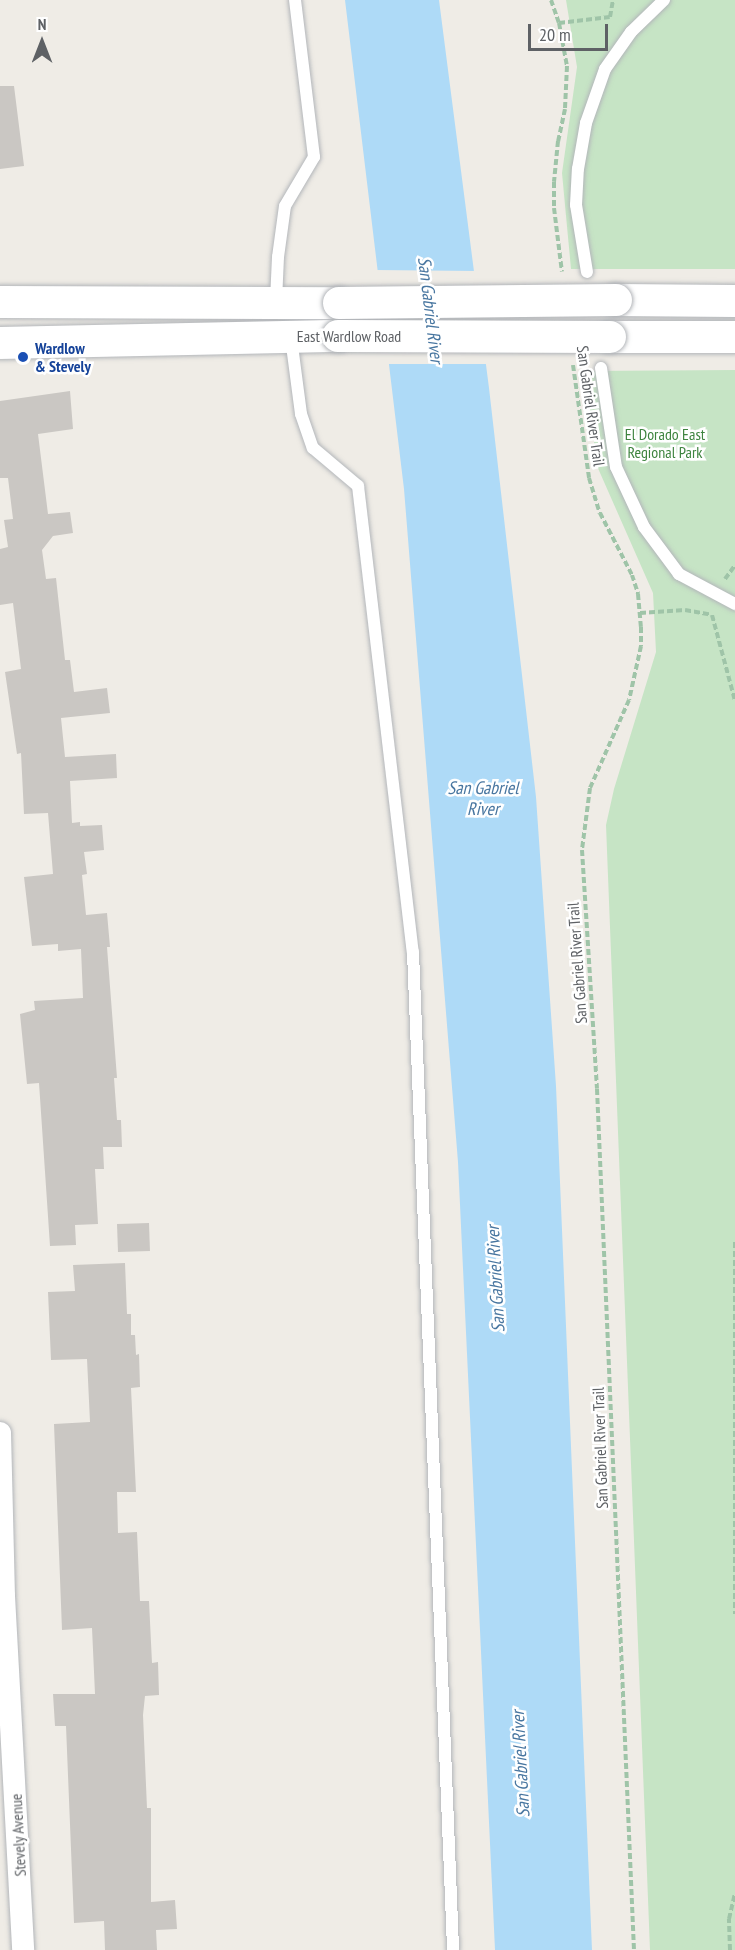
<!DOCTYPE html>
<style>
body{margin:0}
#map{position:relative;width:735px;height:1950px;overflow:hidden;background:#efece6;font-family:"PT Sans Narrow",sans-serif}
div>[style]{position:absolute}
.green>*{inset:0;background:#c6e4c5}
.water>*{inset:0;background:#aedaf7}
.pier>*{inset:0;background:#efece6}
.building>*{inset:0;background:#cac7c3;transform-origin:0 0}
.path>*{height:4px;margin-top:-2px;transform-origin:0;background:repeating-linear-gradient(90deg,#9fc4a8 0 6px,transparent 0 9px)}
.roads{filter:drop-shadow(0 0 2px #b3b6ba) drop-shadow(0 0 2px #b3b6ba)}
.lane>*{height:12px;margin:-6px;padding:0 6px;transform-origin:6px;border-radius:6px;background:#fff}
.street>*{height:22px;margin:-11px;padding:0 11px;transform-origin:11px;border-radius:11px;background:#fff}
.secondary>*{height:32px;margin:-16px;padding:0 16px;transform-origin:16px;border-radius:16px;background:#fff}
.bridges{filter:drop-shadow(0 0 2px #b2b5b9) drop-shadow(0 0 2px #b2b5b9)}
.secondary-bridge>*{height:32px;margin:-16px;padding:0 16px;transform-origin:16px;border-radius:16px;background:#fff}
.dots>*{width:16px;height:16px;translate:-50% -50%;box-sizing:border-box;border:3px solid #fff;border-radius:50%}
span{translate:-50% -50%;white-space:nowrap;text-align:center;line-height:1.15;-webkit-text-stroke:5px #fff;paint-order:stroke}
.street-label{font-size:16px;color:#5e6165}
.transit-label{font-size:16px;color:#164399;font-weight:700}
.left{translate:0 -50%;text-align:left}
.park-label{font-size:16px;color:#3e843f}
.water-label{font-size:18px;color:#4876a0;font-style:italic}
.north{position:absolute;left:12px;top:12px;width:60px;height:60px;-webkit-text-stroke:4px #fff;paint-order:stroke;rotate:0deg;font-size:16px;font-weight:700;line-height:24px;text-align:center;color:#5e6165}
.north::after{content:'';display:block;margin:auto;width:21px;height:27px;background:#5e6165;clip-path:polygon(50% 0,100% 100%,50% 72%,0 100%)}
.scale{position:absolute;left:528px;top:24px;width:80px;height:27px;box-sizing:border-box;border:3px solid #5e6165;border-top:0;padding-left:8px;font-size:18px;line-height:21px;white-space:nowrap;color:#5e6165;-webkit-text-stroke:4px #fff;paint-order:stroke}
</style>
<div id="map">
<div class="green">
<i style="clip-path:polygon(566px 0,735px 0,735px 269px,571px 269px,562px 173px,577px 67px)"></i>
<i style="clip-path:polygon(735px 370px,735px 1950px,650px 1950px,606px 825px,614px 789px,656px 652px,653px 593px,597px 466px,585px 371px)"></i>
</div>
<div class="water">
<i style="clip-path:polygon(345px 0,439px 0,489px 388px,536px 797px,556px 1086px,592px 1950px,495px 1950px,458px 1162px,404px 489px)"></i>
</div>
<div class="pier">
<i style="clip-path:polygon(375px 270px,477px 271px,489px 364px,386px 364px)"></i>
</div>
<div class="building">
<i style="clip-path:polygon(0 86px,14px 86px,24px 166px,0 169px)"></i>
<i style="clip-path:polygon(70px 391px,73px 429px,38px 434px,48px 514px,70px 512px,73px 533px,53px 536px,42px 550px,46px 579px,56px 578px,65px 660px,70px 660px,74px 692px,107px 688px,110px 713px,61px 718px,65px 757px,116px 754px,117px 778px,70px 781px,72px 823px,80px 822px,80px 826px,102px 825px,104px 850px,84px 852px,87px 874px,82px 875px,86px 915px,107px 913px,110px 947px,107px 947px,117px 1078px,114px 1078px,117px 1120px,121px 1120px,122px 1147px,103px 1147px,104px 1169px,95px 1169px,98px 1224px,75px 1225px,76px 1245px,50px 1246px,39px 1083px,27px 1084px,20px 1014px,35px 1010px,34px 1001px,83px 998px,81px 949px,58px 951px,58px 944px,32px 946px,24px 877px,53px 874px,48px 813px,24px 814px,21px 753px,17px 754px,5px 672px,21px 669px,13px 603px,0 605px,0 549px,8px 547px,4px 520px,13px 519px,8px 478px,0 478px,0 401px)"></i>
<i style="left:149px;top:1223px;width:28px;height:32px;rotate:88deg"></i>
<i style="clip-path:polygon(125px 1263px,127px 1314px,131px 1314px,131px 1335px,135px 1335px,136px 1355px,139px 1354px,140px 1387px,131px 1388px,136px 1492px,117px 1492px,118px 1533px,137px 1532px,140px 1601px,149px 1601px,152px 1663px,158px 1662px,159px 1695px,145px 1696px,143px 1715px,147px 1808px,151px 1808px,151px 1902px,175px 1900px,177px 1929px,156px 1930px,157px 1950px,105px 1950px,104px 1921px,74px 1923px,66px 1726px,55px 1726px,53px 1694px,95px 1694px,92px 1628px,62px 1630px,54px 1424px,90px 1422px,87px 1359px,51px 1360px,48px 1292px,75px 1291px,73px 1265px)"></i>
</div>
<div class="path">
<i style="left:551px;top:0;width:24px;rotate:71deg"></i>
<i style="left:559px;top:23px;width:44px;rotate:79.5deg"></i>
<i style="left:567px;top:66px;width:43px;rotate:92.7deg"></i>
<i style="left:565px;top:109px;width:33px;rotate:102deg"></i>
<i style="left:558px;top:141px;width:41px;rotate:95.6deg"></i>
<i style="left:554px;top:182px;width:26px;rotate:90deg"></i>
<i style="left:554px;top:208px;width:64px;rotate:82.9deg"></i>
<i style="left:559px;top:23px;width:51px;rotate:-6.7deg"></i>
<i style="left:610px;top:17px;width:17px;rotate:-80deg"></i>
<i style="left:573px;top:365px;width:114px;rotate:81.9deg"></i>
<i style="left:589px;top:478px;width:37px;rotate:73deg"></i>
<i style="left:600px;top:513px;width:70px;rotate:62.7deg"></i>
<i style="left:632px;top:575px;width:20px;rotate:72deg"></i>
<i style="left:638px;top:594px;width:33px;rotate:85deg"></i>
<i style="left:641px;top:627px;width:19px;rotate:90deg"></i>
<i style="left:641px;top:646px;width:55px;rotate:102.5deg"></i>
<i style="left:629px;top:700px;width:96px;rotate:113.9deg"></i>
<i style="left:590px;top:788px;width:63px;rotate:97.4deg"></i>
<i style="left:582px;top:850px;width:239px;rotate:86.4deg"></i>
<i style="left:597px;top:1089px;width:862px;rotate:87.54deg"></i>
<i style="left:725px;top:579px;width:17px;rotate:-54deg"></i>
<i style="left:640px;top:613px;width:45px;rotate:-3.8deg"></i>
<i style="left:685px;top:610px;width:27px;rotate:10deg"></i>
<i style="left:712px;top:615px;width:89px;rotate:75deg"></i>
<i style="left:735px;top:1242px;width:372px;rotate:90deg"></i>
<i style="left:730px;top:1950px;width:31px;rotate:-92deg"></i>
<i style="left:729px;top:1919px;width:26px;rotate:-77deg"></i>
</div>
<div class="roads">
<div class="lane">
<i style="left:587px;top:272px;width:68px;rotate:-99.3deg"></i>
<i style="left:576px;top:205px;width:36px;rotate:-87deg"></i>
<i style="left:578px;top:169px;width:47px;rotate:-80.1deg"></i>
<i style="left:586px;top:123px;width:57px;rotate:-70.6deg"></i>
<i style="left:605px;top:69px;width:45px;rotate:-54.9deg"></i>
<i style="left:631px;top:32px;width:46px;rotate:-44.1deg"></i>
<i style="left:276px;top:301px;width:44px;rotate:-87.4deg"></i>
<i style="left:278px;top:257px;width:51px;rotate:-82.2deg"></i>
<i style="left:285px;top:206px;width:57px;rotate:-59.4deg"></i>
<i style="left:314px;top:157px;width:158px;rotate:-96.9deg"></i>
<i style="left:291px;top:338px;width:77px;rotate:82.5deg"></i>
<i style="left:301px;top:414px;width:36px;rotate:71deg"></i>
<i style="left:313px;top:448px;width:59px;rotate:40.2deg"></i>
<i style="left:358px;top:486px;width:469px;rotate:83.3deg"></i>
<i style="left:413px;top:952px;width:999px;rotate:87.7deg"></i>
<i style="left:601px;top:368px;width:100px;rotate:81.4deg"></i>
<i style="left:616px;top:467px;width:66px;rotate:65deg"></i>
<i style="left:644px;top:527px;width:59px;rotate:53.3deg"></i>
<i style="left:679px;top:574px;width:64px;rotate:28.2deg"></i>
</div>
<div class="street">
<i style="left:0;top:1433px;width:163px;rotate:88.6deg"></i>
<i style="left:4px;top:1596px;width:355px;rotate:86.9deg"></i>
</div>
<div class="secondary">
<i style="left:616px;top:300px;width:119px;rotate:0.5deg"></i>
<i style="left:0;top:302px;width:339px;rotate:0.2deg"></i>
<i style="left:610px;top:337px;width:125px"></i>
<i style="left:0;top:343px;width:338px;rotate:-1.2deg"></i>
</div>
</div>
<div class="bridges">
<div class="secondary-bridge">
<i style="left:339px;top:303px;width:277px;rotate:-0.6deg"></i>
<i style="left:338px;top:336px;width:272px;rotate:0.2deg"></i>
</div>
</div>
<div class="dots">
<i style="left:23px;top:357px;background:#1a4fb4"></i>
</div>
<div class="street-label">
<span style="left:349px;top:336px">East Wardlow Road</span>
<span style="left:591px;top:406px;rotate:82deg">San Gabriel River Trail</span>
<span style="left:577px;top:963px;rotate:-94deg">San Gabriel River Trail</span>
<span style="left:600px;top:1448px;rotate:-92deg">San Gabriel River Trail</span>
<span style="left:18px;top:1835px;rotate:-93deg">Stevely Avenue</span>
</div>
<div class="transit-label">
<span class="left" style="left:35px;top:357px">Wardlow<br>&amp; Stevely</span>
</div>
<div class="park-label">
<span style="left:665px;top:443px">El Dorado East<br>Regional Park</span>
</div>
<div class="water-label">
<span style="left:430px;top:310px;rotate:83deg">San Gabriel River</span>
<span style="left:483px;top:799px">San Gabriel<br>River</span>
<span style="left:496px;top:1279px;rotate:-93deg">San Gabriel River</span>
<span style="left:521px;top:1764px;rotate:-93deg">San Gabriel River</span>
</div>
<div class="north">N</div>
<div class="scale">20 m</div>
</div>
